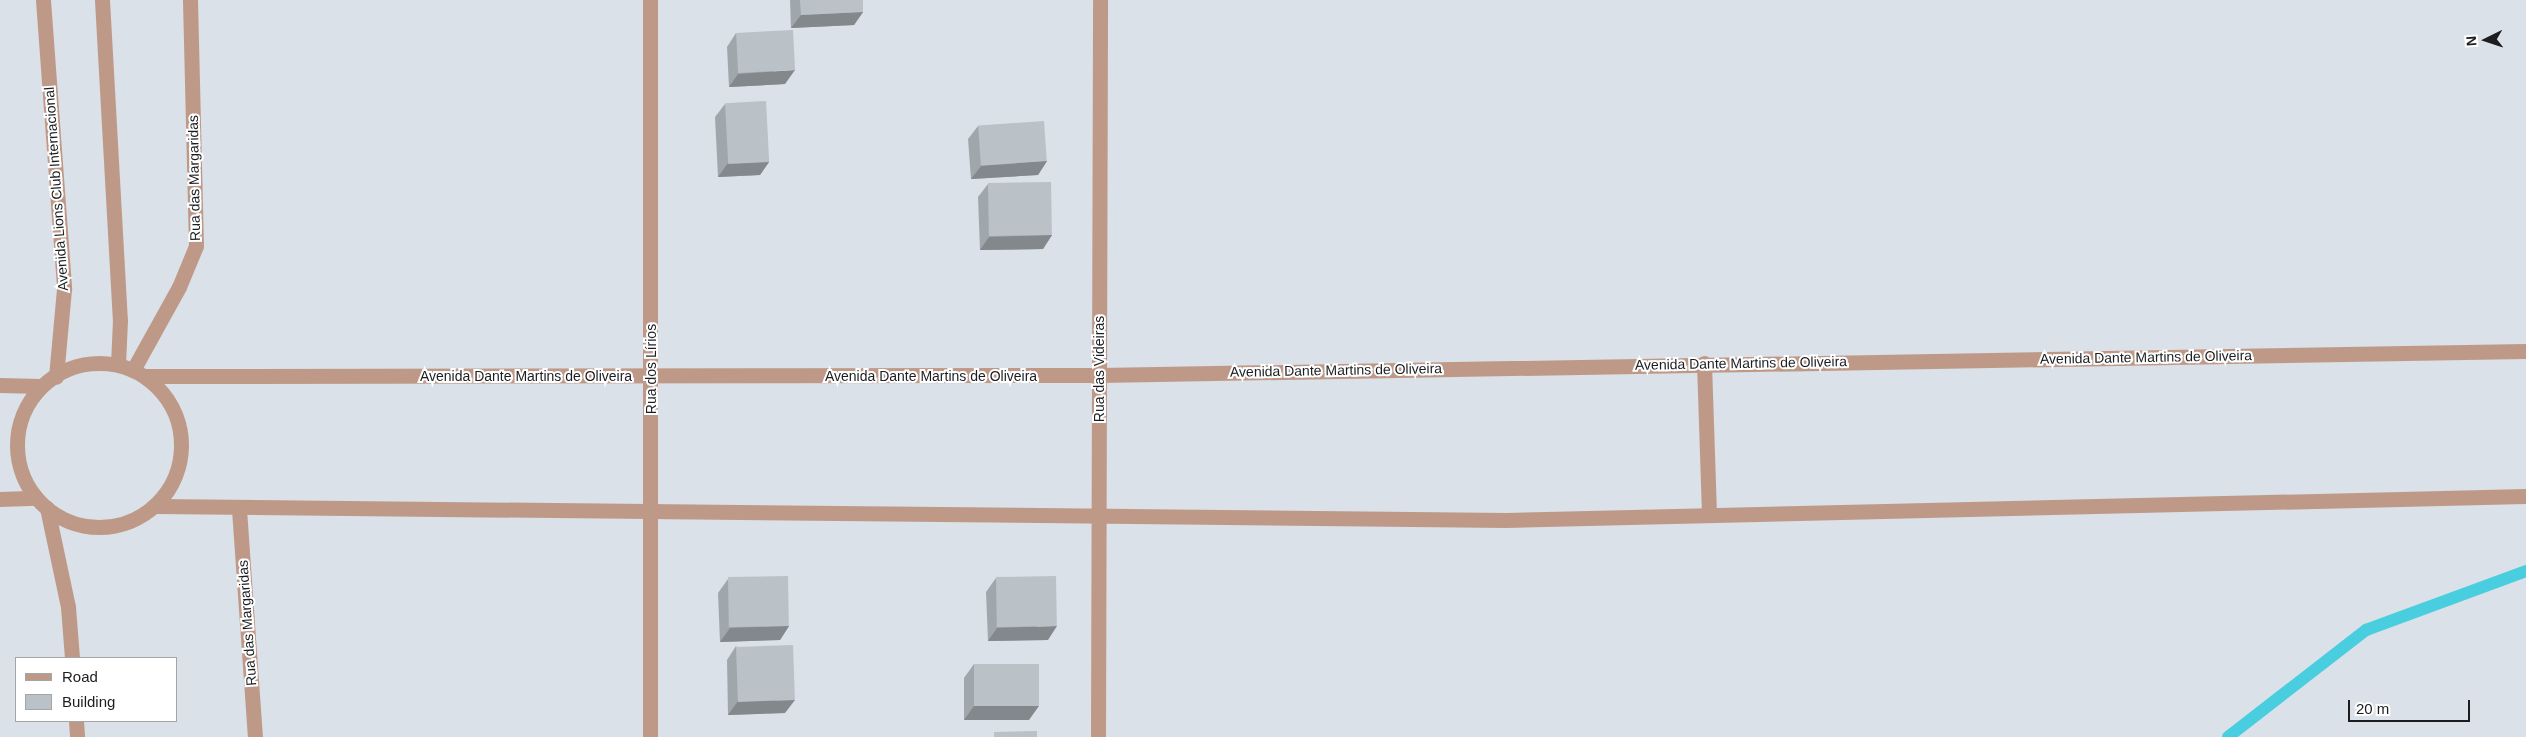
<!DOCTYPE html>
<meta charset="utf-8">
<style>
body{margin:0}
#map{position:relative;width:2526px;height:737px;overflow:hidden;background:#dae1e8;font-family:Arial,sans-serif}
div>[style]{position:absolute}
.stream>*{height:12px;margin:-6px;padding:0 6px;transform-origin:6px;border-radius:6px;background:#48cede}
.minor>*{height:15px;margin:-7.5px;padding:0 7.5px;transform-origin:7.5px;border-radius:7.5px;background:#bf9988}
.tertiary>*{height:15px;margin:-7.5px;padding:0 7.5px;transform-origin:7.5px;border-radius:7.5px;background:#bf9988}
.tertiary>.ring{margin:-7.5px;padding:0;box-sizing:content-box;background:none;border:15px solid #bf9988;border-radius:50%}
.wall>*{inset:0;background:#a0a7ac}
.shaded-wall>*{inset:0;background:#82888c}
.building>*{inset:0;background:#bac2c8;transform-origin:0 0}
span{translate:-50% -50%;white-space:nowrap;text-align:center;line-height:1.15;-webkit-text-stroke:4px #fff;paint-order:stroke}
.street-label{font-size:14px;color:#1b1d20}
.legend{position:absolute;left:15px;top:657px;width:162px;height:65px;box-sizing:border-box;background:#fff;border:1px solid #a4a5a6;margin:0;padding:6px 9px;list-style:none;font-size:15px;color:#1b1d20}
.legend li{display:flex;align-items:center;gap:10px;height:25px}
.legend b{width:25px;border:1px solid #a4a5a6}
.north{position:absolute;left:2461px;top:15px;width:50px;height:50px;-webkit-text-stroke:4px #fff;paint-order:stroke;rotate:266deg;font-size:14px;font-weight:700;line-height:20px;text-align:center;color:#1b1d20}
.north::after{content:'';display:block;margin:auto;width:18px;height:22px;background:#1b1d20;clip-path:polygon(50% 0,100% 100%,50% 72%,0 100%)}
.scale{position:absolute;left:2348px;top:700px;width:122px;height:22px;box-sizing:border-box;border:2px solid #1b1d20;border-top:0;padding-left:6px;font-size:15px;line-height:18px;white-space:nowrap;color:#1b1d20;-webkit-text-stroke:4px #fff;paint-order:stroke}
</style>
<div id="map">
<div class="stream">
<i style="left:2228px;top:737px;width:175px;rotate:-37.8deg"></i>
<i style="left:2366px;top:630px;width:171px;rotate:-20.2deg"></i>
</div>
<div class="minor">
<i style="left:650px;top:0;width:737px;rotate:90deg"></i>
<i style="left:1704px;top:363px;width:152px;rotate:88.1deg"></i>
<i style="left:133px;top:370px;width:95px;rotate:-61deg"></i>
<i style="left:179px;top:287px;width:44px;rotate:-67.5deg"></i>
<i style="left:196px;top:246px;width:246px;rotate:-91.4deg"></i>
<i style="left:146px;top:376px;width:953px;rotate:-0.06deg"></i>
<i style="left:1099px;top:375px;width:1427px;rotate:-0.96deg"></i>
<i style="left:156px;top:506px;width:1350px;rotate:0.59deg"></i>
<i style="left:1506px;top:520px;width:1020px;rotate:-1.35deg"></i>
<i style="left:47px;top:508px;width:101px;rotate:78deg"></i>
<i style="left:68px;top:607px;width:51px;rotate:85.5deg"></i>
<i style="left:239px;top:509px;width:229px;rotate:86deg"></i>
<i style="left:76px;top:721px;width:16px;rotate:86deg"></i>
<i style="left:1098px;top:737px;width:737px;rotate:-89.84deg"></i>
</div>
<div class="tertiary">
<i style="left:43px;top:0;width:290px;rotate:85.8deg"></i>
<i style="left:64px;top:289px;width:88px;rotate:95.2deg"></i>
<i style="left:102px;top:0;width:321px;rotate:86.8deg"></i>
<i style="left:120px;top:320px;width:44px;rotate:92.6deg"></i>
<i class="ring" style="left:17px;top:363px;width:149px;height:149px"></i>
<i style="left:0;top:385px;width:40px;rotate:1.4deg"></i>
<i style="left:0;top:499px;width:36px;rotate:-2deg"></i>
</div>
<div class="wall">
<i style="clip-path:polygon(790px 0,863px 0,863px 12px,854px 25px,791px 28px)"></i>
<i style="clip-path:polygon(736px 33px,785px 84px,729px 87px,727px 47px)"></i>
<i style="clip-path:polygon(725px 104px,769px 162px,760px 175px,718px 177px,715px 117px)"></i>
<i style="clip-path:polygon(978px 126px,1047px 161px,1038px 175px,971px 179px,968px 139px)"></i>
<i style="clip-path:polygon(988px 184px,1052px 235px,1043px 249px,980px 250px,978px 197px)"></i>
<i style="clip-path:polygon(996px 578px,1048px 640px,988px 641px,986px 592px)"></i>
<i style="clip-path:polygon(728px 579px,789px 626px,780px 640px,720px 642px,718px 593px)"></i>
<i style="clip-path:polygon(736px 646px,785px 713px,728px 715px,727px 660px)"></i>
<i style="clip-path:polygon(974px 664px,1029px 720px,964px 720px,964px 678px)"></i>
</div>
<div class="shaded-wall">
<i style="clip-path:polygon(863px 12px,854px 25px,791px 28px,801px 15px)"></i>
<i style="clip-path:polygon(795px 70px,785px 84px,729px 87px,738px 74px)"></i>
<i style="clip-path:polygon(1047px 161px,1038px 175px,971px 179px,981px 166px)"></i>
<i style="clip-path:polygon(769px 162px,760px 175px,718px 177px,728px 163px)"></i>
<i style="clip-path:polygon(1052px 235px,1043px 249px,980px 250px,989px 237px)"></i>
<i style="clip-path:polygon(789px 626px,780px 640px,720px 642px,730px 628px)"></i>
<i style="clip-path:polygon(1057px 626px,1048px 640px,988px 641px,997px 628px)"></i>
<i style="clip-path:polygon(795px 700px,785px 713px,728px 715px,738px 701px)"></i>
<i style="clip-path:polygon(974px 706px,1039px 706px,1029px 720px,964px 720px)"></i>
</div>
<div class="building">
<i style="clip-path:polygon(800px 0,863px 0,863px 12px,801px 15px)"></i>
<i style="left:793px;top:30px;width:40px;height:57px;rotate:87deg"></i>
<i style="left:766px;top:101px;width:61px;height:41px;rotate:87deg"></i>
<i style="left:1044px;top:121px;width:40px;height:66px;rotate:86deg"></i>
<i style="left:1051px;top:182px;width:53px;height:63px;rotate:89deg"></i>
<i style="left:788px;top:576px;width:50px;height:60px;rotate:89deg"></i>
<i style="left:1056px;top:576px;width:50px;height:60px;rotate:89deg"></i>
<i style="left:793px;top:645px;width:55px;height:57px;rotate:88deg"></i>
<i style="left:974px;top:664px;width:65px;height:42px"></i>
<i style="clip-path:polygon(1037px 731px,1037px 737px,994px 737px,994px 732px)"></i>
</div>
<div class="street-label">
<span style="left:194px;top:178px;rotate:-91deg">Rua das Margaridas</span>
<span style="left:56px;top:189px;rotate:-94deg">Avenida Lions Club Internacional</span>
<span style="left:2146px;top:357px;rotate:-1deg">Avenida Dante Martins de Oliveira</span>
<span style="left:1741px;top:363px;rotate:-1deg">Avenida Dante Martins de Oliveira</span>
<span style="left:651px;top:369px;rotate:-90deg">Rua dos Lírios</span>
<span style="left:1099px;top:369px;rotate:-90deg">Rua das Videiras</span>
<span style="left:1336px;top:370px;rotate:-1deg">Avenida Dante Martins de Oliveira</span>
<span style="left:526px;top:376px">Avenida Dante Martins de Oliveira</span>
<span style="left:931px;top:376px">Avenida Dante Martins de Oliveira</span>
<span style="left:247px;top:623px;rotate:-94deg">Rua das Margaridas</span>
</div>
<ul class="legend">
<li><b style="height:6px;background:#bf9988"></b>Road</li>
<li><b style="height:14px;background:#bac2c8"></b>Building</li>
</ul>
<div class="north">N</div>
<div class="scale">20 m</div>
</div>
